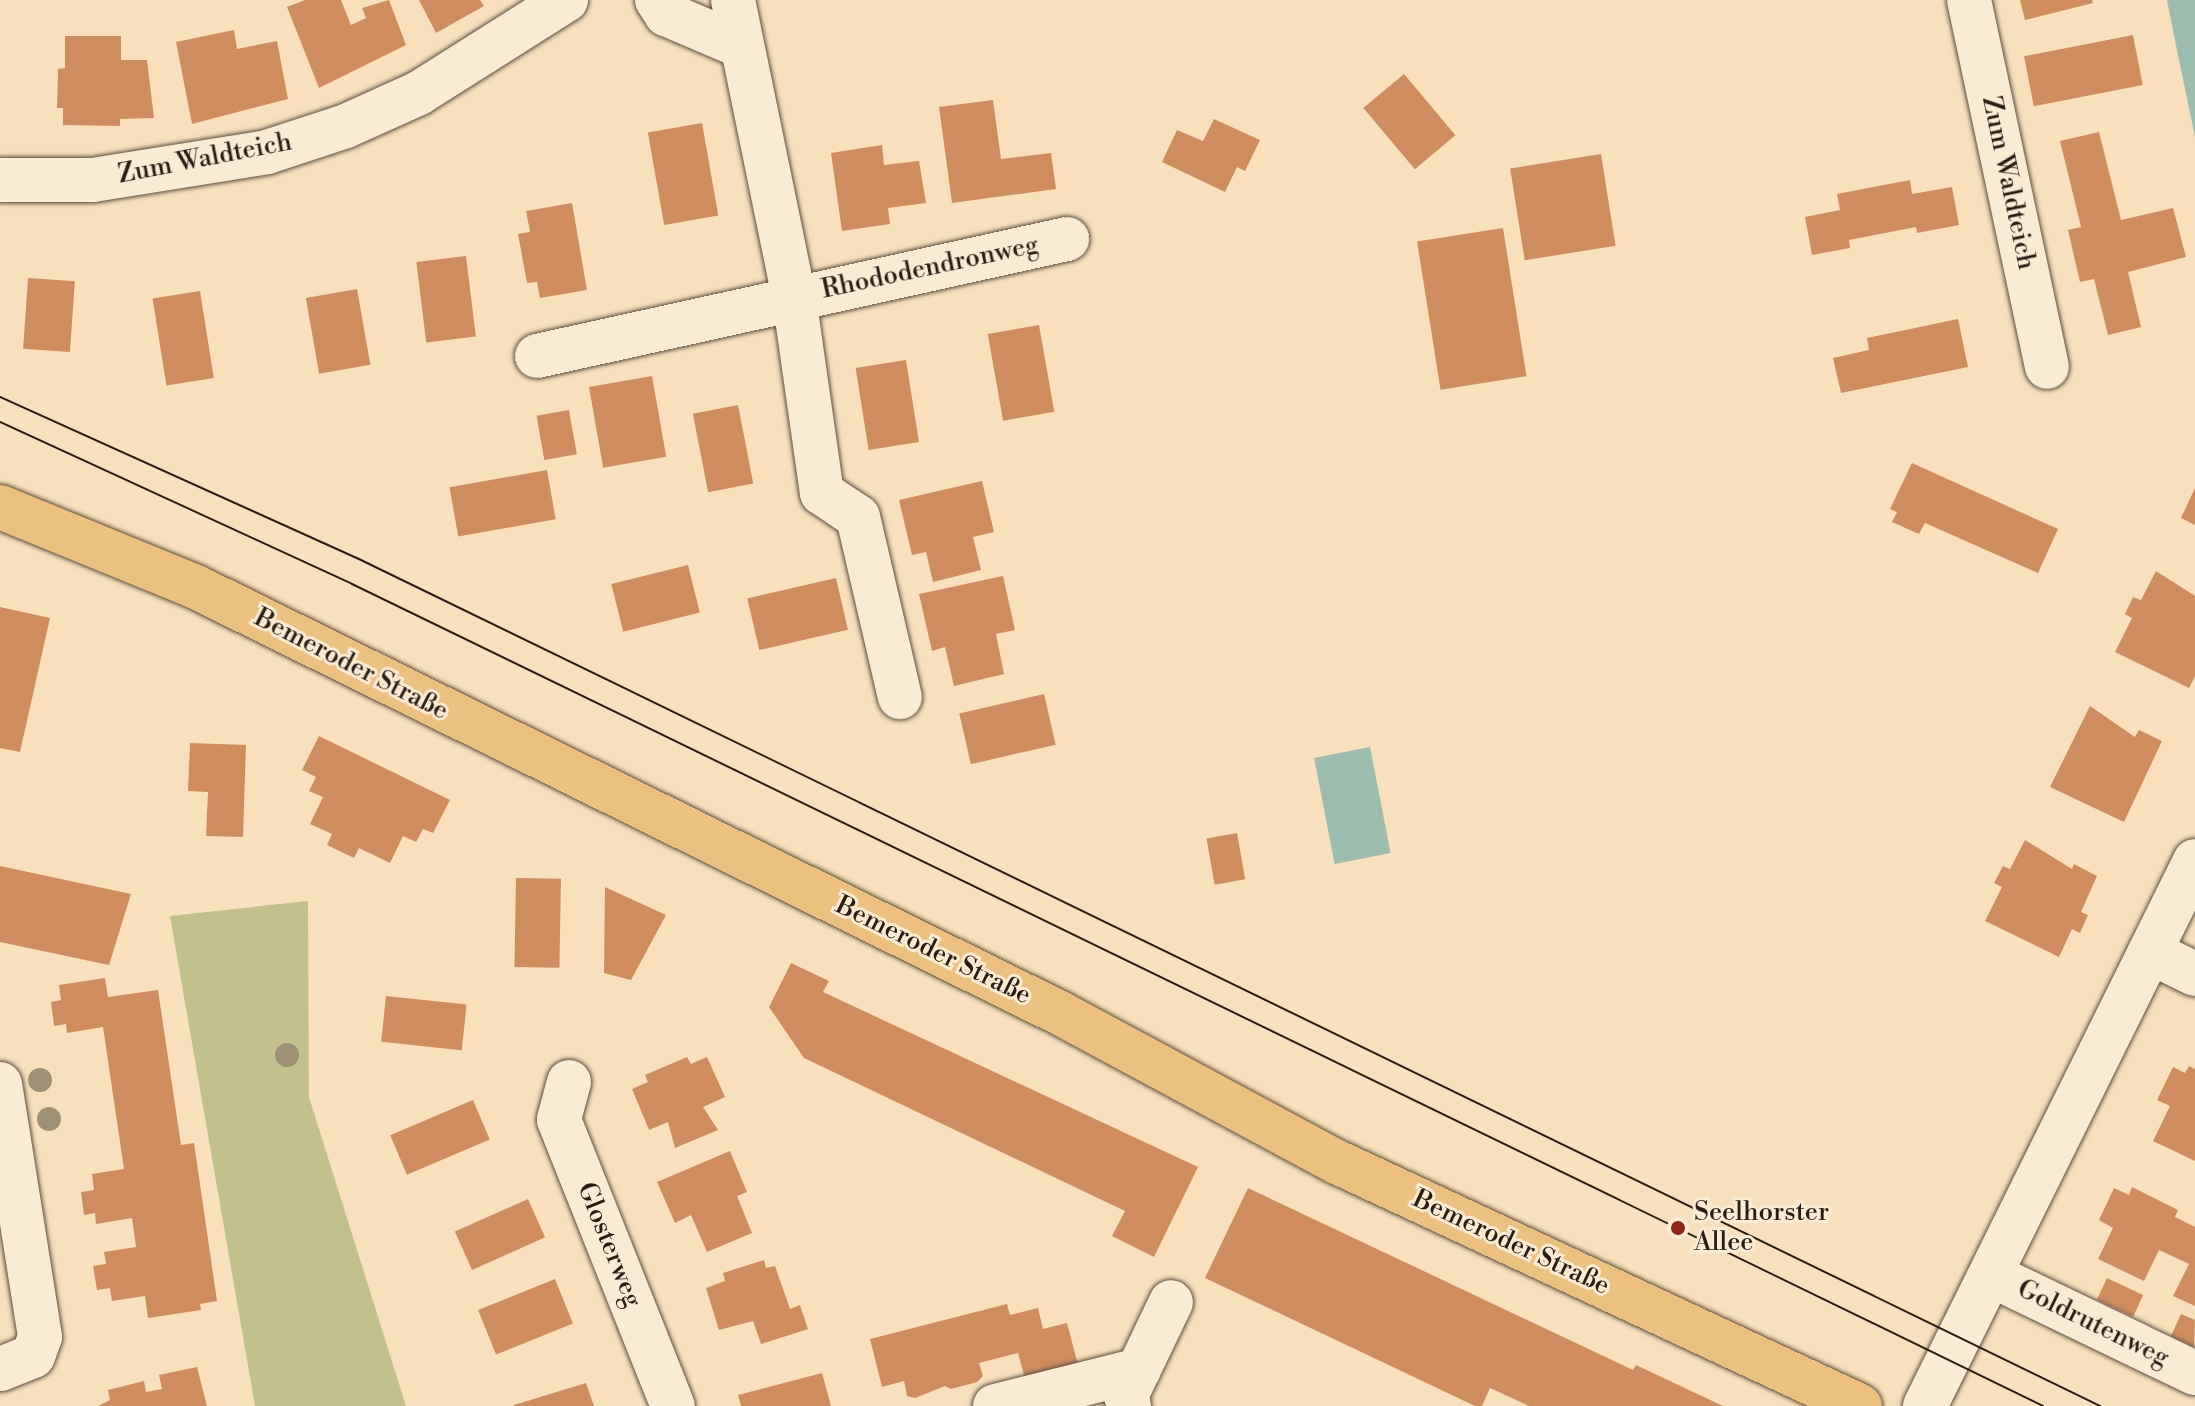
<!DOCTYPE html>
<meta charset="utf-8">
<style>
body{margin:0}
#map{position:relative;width:2195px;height:1406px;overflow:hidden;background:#f7e0bb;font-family:"Libre Bodoni",serif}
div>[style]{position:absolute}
.green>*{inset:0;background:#c2c18c}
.water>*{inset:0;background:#9dbdaf;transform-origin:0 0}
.building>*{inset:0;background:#cf8d5f;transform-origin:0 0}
.roads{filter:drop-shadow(0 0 2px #5d4e3f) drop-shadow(0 0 2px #5d4e3f)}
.minor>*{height:44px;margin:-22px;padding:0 22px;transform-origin:22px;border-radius:22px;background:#faebd3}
.major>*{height:44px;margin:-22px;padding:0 22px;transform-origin:22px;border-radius:22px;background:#ecc07e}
.tram>*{height:2px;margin:-1px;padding:0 1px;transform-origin:1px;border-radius:1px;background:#2a1d16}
.trees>*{width:24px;height:24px;margin:-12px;border-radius:50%;background:#a09074}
.dots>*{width:22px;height:22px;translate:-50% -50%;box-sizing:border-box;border:4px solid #faebd3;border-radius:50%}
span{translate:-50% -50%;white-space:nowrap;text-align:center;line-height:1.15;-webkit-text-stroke:6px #faebd3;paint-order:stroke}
.street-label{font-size:26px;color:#2a1d16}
.poi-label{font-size:26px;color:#2a1d16}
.left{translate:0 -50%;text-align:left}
</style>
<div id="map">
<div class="green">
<i style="clip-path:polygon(308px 901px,309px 1097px,406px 1406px,255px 1406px,170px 916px)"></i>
</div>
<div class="water">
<i style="clip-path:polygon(2167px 0,2195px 0,2195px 137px,2178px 55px)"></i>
<i style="left:1370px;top:747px;width:108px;height:57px;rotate:79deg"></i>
</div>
<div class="building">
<i style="clip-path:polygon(305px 0,341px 0,351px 25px,366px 18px,362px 8px,389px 0,406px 45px,319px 88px,287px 7px)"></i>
<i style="clip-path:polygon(419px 0,480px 0,484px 6px,436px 33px)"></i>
<i style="clip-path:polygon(2020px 0,2092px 0,2093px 3px,2025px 20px)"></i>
<i style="clip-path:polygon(234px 30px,237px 49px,277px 41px,288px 99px,192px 124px,176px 42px)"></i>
<i style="left:2133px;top:35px;width:51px;height:111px;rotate:79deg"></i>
<i style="clip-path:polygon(65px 36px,121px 36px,121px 60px,147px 60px,154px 118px,120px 119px,120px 126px,63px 125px,63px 108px,57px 108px,58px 69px,65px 68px)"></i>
<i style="left:1404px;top:74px;width:80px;height:53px;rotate:50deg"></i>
<i style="clip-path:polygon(993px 100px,1001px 159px,1051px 153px,1056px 189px,952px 203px,939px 107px)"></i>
<i style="clip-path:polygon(1214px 119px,1260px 140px,1245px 171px,1237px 167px,1225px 192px,1162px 162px,1177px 130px,1203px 141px)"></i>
<i style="left:702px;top:123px;width:94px;height:55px;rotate:80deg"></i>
<i style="clip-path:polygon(2099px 132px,2121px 220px,2173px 208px,2186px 257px,2128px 272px,2141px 327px,2108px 335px,2094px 279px,2080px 282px,2068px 230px,2081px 227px,2060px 141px)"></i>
<i style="clip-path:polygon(882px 145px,884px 165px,919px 161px,926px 203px,888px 208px,890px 224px,842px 231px,831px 153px)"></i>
<i style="left:1601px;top:154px;width:93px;height:92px;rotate:81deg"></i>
<i style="clip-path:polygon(1910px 180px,1912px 194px,1952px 187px,1959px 225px,1917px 233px,1916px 227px,1849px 240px,1850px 248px,1812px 255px,1805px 217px,1840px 210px,1837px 194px)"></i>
<i style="clip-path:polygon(572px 203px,587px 290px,540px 298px,537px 282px,527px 283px,518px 234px,530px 232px,526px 211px)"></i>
<i style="left:1503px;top:228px;width:150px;height:87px;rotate:81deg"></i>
<i style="left:466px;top:256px;width:81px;height:50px;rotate:83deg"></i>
<i style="left:28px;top:278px;width:47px;height:71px;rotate:4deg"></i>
<i style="left:357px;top:289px;width:77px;height:52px;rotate:80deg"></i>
<i style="left:200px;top:291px;width:88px;height:48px;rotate:81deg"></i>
<i style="clip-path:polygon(1958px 319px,1968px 367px,1841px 393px,1833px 358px,1869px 350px,1867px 338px)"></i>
<i style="left:1039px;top:325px;width:88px;height:52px;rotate:80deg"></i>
<i style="left:906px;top:360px;width:83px;height:51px;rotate:81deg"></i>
<i style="left:652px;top:376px;width:82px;height:64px;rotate:80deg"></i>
<i style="left:738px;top:405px;width:80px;height:46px;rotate:79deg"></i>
<i style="left:569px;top:410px;width:45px;height:33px;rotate:80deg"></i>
<i style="clip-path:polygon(1912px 463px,2058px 529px,2038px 573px,1925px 523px,1919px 534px,1892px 522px,1897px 512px,1890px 509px)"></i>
<i style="left:547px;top:470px;width:50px;height:99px;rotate:80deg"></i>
<i style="clip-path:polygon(982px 481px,994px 532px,973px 537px,981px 570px,933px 582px,926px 552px,912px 555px,899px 500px)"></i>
<i style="clip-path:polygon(2195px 488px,2195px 525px,2181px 518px)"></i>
<i style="left:688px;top:565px;width:49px;height:79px;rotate:76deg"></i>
<i style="clip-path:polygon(2156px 571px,2195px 596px,2195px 676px,2189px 688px,2115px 652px,2132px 618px,2125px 614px,2133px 597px,2141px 600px)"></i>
<i style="clip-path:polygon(1003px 576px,1015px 630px,996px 634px,1004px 674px,954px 686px,945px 647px,932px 651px,919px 594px)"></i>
<i style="left:836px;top:578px;width:53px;height:91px;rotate:77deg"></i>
<i style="clip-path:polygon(0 607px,50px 618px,20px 752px,0 748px)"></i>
<i style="left:1044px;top:694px;width:52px;height:87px;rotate:77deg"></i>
<i style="clip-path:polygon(2090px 706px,2135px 737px,2139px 730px,2162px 741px,2124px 822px,2050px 787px)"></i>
<i style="clip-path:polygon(319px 736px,450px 800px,433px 833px,423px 829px,416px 842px,403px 836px,390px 863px,359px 848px,354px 858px,327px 845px,332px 834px,310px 824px,323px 797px,309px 791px,316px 777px,302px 770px)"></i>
<i style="clip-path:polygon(190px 743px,246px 745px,243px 837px,206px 836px,208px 792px,188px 791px)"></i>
<i style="left:1237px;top:833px;width:47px;height:31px;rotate:80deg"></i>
<i style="clip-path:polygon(2025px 840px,2072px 869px,2074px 864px,2097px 876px,2081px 912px,2088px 915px,2080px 933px,2072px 929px,2059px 957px,1985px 921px,2002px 887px,1994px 883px,2003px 866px,2010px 869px)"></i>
<i style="clip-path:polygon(0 866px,131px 894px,109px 965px,0 942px)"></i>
<i style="left:516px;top:878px;width:45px;height:89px;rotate:1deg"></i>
<i style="clip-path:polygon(605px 887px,666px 915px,631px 980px,604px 973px)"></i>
<i style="clip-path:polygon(791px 963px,829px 981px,823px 992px,1198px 1167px,1154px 1257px,1112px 1236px,1125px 1211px,804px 1058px,769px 1007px)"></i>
<i style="clip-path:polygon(105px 978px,108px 997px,158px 990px,181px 1145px,194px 1143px,217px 1301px,200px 1304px,201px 1310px,148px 1318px,145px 1296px,112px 1301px,110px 1288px,97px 1290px,93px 1266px,106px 1264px,104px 1252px,136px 1247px,132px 1218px,96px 1224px,95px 1213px,84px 1215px,81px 1192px,94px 1190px,92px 1174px,124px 1169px,103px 1027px,67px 1033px,66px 1024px,54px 1026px,51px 1002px,61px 1000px,59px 985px)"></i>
<i style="left:386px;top:996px;width:81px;height:46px;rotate:6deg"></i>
<i style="clip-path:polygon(687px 1057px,691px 1064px,707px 1057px,725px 1097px,703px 1107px,718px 1130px,675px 1148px,668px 1122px,649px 1130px,632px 1089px,648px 1082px,645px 1075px)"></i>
<i style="clip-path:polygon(2189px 1066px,2195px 1069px,2195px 1161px,2153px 1141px,2170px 1106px,2157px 1100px,2173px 1067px,2185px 1073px)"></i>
<i style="left:473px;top:1100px;width:43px;height:90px;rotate:67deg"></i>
<i style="clip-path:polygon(730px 1151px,747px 1192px,737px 1196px,752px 1233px,707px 1252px,691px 1215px,675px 1223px,657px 1182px)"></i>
<i style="clip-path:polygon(2132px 1187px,2178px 1210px,2175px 1217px,2195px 1227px,2195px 1306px,2173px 1296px,2189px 1264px,2159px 1250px,2144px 1281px,2098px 1259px,2113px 1228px,2099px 1220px,2114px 1188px,2129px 1195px)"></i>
<i style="clip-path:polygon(1248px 1188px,1633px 1370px,1636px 1365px,1723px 1406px,1529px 1406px,1490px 1388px,1482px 1406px,1475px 1406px,1205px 1278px)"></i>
<i style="left:528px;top:1199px;width:42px;height:80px;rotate:66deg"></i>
<i style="clip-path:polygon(764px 1260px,766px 1268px,775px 1266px,790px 1309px,800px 1305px,808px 1329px,761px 1344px,753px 1321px,719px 1330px,706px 1288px,725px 1281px,723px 1273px)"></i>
<i style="left:2107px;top:1278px;width:40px;height:24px;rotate:25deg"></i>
<i style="left:555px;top:1279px;width:48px;height:83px;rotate:68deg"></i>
<i style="clip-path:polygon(1007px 1304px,1010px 1315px,1038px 1308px,1043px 1329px,1067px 1323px,1078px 1365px,1025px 1379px,1018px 1353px,979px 1363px,983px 1376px,977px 1382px,951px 1389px,945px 1386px,915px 1398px,907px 1396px,904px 1381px,882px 1387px,870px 1339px)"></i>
<i style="clip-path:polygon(2181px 1314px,2195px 1320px,2194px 1347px,2171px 1336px)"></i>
<i style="clip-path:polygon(197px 1367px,207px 1406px,98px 1406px,110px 1400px,108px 1390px,144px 1381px,146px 1392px,162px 1389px,159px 1375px)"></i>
<i style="clip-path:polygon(822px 1373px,831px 1406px,741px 1406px,738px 1395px)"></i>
<i style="clip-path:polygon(586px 1383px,594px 1406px,514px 1406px,514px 1405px)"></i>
</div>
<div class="roads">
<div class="minor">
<i style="left:657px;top:0;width:17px;rotate:57deg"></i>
<i style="left:666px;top:14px;width:82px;rotate:23.1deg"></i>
<i style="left:733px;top:0;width:303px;rotate:78.4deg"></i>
<i style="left:794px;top:297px;width:198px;rotate:81.9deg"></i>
<i style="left:822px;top:493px;width:43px;rotate:33.7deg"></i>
<i style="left:858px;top:517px;width:185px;rotate:76.9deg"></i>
<i style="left:1969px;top:0;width:375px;rotate:78deg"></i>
<i style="left:0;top:180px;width:93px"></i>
<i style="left:93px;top:180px;width:176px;rotate:-9.1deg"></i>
<i style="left:267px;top:152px;width:83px;rotate:-18.2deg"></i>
<i style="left:346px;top:126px;width:80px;rotate:-24.3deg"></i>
<i style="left:419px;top:93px;width:174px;rotate:-32.3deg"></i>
<i style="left:537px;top:356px;width:543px;rotate:-12.45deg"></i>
<i style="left:2150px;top:952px;width:50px;rotate:26.1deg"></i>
<i style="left:569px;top:1082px;width:39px;rotate:105deg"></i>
<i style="left:559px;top:1120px;width:308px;rotate:68.3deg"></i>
<i style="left:0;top:1084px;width:256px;rotate:81deg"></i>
<i style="left:40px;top:1337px;width:20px;rotate:110deg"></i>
<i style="left:33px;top:1356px;width:35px;rotate:158deg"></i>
<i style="left:1991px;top:1275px;width:226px;rotate:25.7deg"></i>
<i style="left:995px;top:1406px;width:148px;rotate:-14deg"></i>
<i style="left:1129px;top:1406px;width:10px;rotate:-107deg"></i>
<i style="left:1126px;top:1396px;width:104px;rotate:-64.4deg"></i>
<i style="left:1925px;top:1406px;width:608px;rotate:-63.65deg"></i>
</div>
<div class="major">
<i style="left:0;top:507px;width:212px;rotate:22.2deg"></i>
<i style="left:196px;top:587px;width:963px;rotate:26.25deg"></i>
<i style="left:1060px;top:1013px;width:315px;rotate:28.3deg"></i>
<i style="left:1337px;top:1162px;width:577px;rotate:25.01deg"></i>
</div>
</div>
<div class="tram">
<i style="left:0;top:397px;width:398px;rotate:24.3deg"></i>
<i style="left:363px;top:561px;width:1932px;rotate:25.94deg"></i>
<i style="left:0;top:422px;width:387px;rotate:24.7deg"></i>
<i style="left:352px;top:584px;width:1880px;rotate:25.92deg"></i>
</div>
<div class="trees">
<i style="left:287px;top:1055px"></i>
<i style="left:40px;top:1080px"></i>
<i style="left:49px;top:1119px"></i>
</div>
<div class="dots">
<i style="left:1678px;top:1228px;background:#8f2418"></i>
</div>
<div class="street-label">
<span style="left:205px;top:159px;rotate:-11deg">Zum Waldteich</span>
<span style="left:2008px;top:183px;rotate:78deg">Zum Waldteich</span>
<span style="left:930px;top:268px;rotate:-12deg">Rhododendronweg</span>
<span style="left:351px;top:665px;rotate:27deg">Bemeroder Straße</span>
<span style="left:933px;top:951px;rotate:26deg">Bemeroder Straße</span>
<span style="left:1511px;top:1243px;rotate:25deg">Bemeroder Straße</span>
<span style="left:609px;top:1245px;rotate:68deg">Glosterweg</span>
<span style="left:2093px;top:1324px;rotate:26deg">Goldrutenweg</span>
</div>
<div class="poi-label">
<span class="left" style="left:1694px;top:1228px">Seelhorster<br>Allee</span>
</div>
</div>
